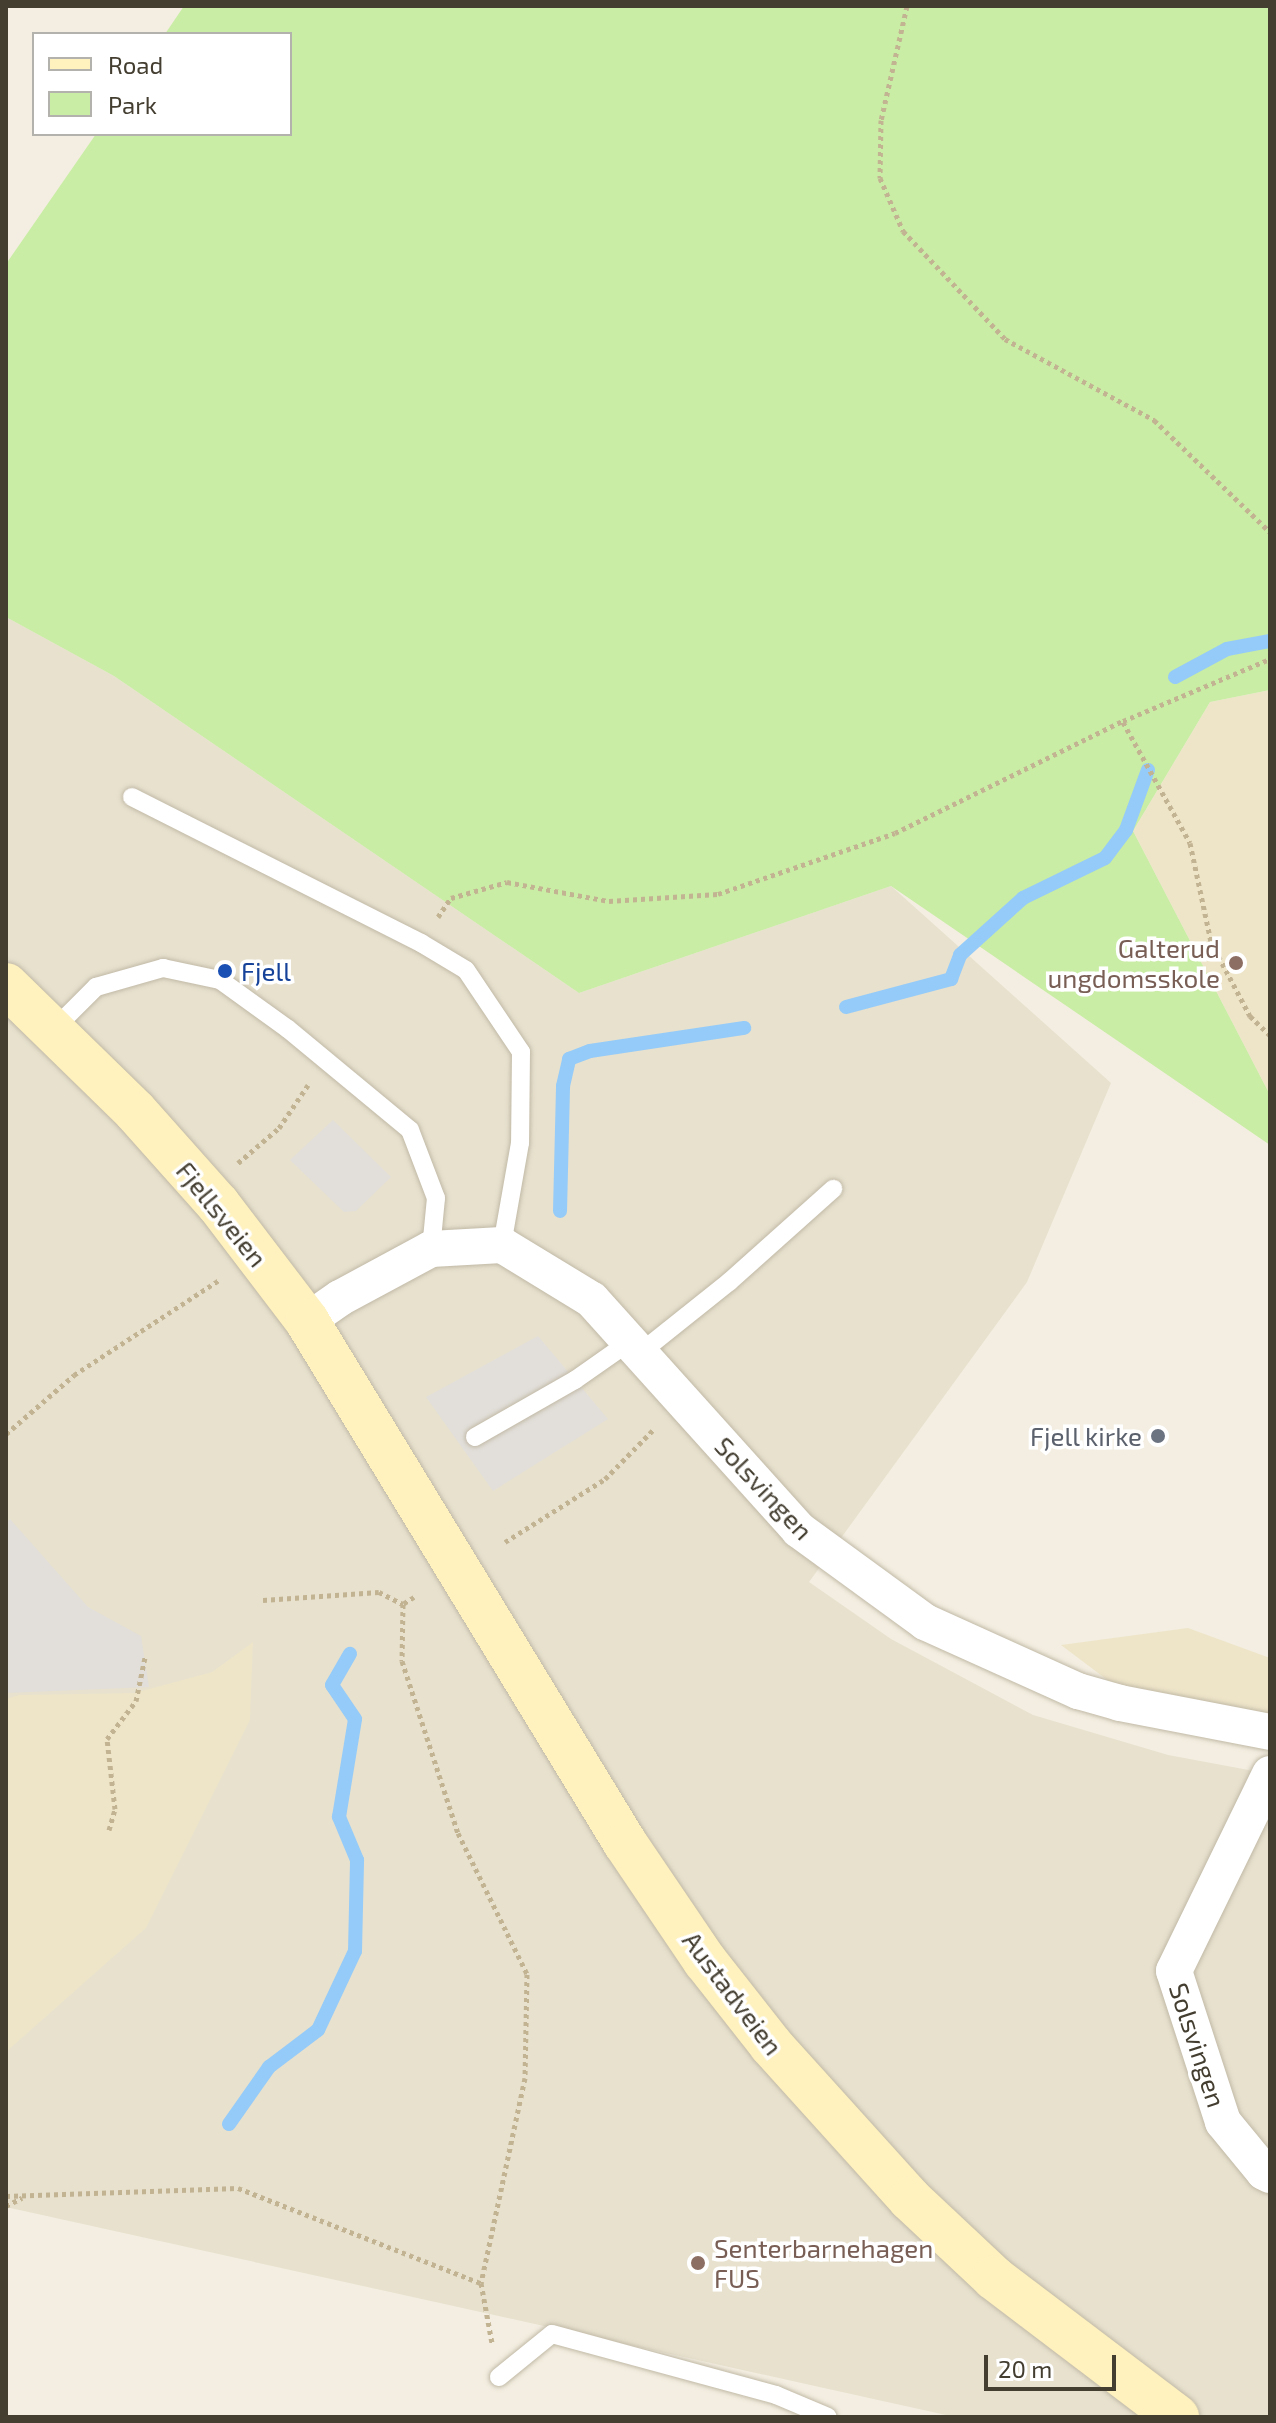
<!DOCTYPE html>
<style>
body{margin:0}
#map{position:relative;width:1276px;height:2423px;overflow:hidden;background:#f3eee1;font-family:"Exo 2",sans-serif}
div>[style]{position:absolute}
.residential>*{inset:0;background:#e7e1ce}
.education>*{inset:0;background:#eee5c9}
.green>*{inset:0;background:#c9eda4}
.parking>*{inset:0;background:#e2dfda}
.stream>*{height:14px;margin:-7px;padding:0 7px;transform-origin:7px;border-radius:7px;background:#95cbf8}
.path>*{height:5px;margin-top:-2.5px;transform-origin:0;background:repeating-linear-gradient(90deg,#c2b392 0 4px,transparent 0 8px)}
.roads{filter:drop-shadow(0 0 2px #c1b9a6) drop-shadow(0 0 2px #c1b9a6)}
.service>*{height:18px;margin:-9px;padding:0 9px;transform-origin:9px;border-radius:9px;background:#fff}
.minor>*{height:36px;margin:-18px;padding:0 18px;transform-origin:18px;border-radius:18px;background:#fff}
.secondary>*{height:44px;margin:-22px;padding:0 22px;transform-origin:22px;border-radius:22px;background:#fff2bf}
.dots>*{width:22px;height:22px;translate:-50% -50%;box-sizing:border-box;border:4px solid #fff;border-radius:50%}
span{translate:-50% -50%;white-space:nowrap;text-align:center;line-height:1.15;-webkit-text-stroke:7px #fff;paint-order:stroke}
.education-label{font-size:26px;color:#785e54}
.right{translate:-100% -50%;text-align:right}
.left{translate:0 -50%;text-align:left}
.transit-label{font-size:26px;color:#164399}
.street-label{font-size:26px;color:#443e31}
.worship-label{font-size:26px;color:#5b616d}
.frame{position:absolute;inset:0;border:8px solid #443e31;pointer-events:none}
.legend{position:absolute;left:32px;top:32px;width:260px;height:104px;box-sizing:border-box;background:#fff;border:2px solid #b4b2ad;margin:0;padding:10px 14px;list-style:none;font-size:24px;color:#443e31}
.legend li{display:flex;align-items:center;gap:16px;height:40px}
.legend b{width:40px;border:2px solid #b4b2ad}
.scale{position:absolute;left:984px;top:2355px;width:132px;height:36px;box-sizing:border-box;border:4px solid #443e31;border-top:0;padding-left:10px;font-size:24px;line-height:28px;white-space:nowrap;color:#443e31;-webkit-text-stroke:6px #fff;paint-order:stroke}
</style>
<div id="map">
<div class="residential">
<i style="clip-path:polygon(6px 617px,114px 676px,579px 993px,891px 886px,1111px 1083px,1027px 1282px,809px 1582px,891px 1639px,1033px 1715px,1168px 1755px,1270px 1774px,1270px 2417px,955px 2417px,6px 2207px)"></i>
</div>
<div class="education">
<i style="clip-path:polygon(1270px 690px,1270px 1095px,1133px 831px,1210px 702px)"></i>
<i style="clip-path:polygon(1188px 1628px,1270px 1658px,1270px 1717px,1122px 1691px,1061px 1645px)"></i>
<i style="clip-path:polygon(253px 1642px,250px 1720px,146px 1928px,6px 2052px,6px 1699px,19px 1695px,134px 1693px,212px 1672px)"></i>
</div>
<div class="green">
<i style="clip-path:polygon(184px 6px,1270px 6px,1270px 690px,1210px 702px,1133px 831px,1270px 1095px,1270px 1145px,891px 886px,579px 993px,114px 676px,6px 617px,6px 264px,96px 134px,290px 134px,290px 34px,165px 34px)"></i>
</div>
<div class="parking">
<i style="clip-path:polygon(333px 1120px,391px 1177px,356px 1211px,344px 1212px,290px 1160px)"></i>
<i style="clip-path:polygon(538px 1336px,608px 1419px,493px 1491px,426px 1397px)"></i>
<i style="clip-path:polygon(10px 1519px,88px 1607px,141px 1636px,149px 1687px,6px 1693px,6px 1523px)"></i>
</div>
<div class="stream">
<i style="left:1175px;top:677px;width:59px;rotate:-28.3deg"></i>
<i style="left:1227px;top:649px;width:44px;rotate:-10.5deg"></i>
<i style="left:846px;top:1007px;width:109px;rotate:-14.9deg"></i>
<i style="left:951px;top:979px;width:26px;rotate:-69deg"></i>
<i style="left:960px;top:955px;width:85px;rotate:-42.1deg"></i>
<i style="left:1023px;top:898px;width:91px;rotate:-26deg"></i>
<i style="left:1105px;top:858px;width:35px;rotate:-53deg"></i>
<i style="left:1126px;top:830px;width:64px;rotate:-69.9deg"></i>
<i style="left:560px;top:1211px;width:125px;rotate:-88.6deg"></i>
<i style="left:563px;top:1086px;width:28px;rotate:-77deg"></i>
<i style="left:569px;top:1059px;width:22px;rotate:-21deg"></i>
<i style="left:590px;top:1051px;width:156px;rotate:-8.5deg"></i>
<i style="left:229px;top:2124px;width:70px;rotate:-54.9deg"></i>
<i style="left:269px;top:2067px;width:61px;rotate:-37.1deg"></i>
<i style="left:318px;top:2030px;width:87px;rotate:-64.9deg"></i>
<i style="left:355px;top:1951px;width:91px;rotate:-88.7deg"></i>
<i style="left:357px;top:1860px;width:47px;rotate:-112.7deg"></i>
<i style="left:339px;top:1817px;width:99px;rotate:-80.7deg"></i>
<i style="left:355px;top:1719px;width:41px;rotate:-124.1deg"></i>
<i style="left:332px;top:1685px;width:36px;rotate:-60deg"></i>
</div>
<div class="path">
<i style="left:907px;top:6px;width:117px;rotate:102.8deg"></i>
<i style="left:881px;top:120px;width:58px;rotate:91deg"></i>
<i style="left:880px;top:178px;width:58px;rotate:66.5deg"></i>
<i style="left:903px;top:231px;width:149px;rotate:46.6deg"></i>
<i style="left:1005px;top:339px;width:170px;rotate:28.5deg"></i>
<i style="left:1154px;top:420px;width:161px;rotate:44deg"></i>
<i style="left:1123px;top:722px;width:138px;rotate:61deg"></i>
<i style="left:1190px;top:843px;width:101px;rotate:78deg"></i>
<i style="left:1211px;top:942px;width:84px;rotate:62.2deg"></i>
<i style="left:1250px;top:1016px;width:28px;rotate:44deg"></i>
<i style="left:438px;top:917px;width:23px;rotate:-56deg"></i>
<i style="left:451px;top:898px;width:58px;rotate:-15.9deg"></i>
<i style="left:507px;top:882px;width:104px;rotate:10.6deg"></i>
<i style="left:609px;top:901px;width:109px;rotate:-3.7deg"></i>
<i style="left:718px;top:894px;width:187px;rotate:-19deg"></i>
<i style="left:895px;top:833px;width:254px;rotate:-26.2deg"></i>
<i style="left:1123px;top:721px;width:160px;rotate:-22.9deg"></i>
<i style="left:238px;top:1163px;width:54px;rotate:-40.5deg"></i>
<i style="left:279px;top:1128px;width:52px;rotate:-56deg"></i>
<i style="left:6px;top:1434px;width:90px;rotate:-40.9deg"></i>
<i style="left:74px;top:1375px;width:173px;rotate:-33.2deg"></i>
<i style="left:505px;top:1542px;width:118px;rotate:-32.2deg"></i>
<i style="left:605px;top:1479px;width:70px;rotate:-45.6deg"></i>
<i style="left:414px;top:1597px;width:13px;rotate:148deg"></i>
<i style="left:403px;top:1604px;width:57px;rotate:91deg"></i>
<i style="left:402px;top:1661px;width:181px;rotate:72deg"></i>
<i style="left:458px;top:1833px;width:157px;rotate:63.9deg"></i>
<i style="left:527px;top:1974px;width:104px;rotate:91.1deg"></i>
<i style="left:525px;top:2078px;width:210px;rotate:102.1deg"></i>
<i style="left:481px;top:2283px;width:61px;rotate:79.6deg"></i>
<i style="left:263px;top:1600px;width:116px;rotate:-3.9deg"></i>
<i style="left:379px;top:1592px;width:27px;rotate:27deg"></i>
<i style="left:109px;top:1830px;width:22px;rotate:-74deg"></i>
<i style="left:115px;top:1809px;width:70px;rotate:-96.5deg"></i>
<i style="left:107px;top:1739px;width:48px;rotate:-52.7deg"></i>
<i style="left:136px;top:1701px;width:45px;rotate:-78.4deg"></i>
<i style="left:6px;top:2196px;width:232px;rotate:-2deg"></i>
<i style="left:238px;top:2188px;width:261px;rotate:21.4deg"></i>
<i style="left:6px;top:2206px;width:18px;rotate:-27deg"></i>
</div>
<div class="roads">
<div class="service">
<i style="left:132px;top:797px;width:324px;rotate:26.8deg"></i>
<i style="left:421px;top:943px;width:52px;rotate:31deg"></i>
<i style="left:466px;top:970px;width:99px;rotate:56.1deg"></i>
<i style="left:521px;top:1052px;width:91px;rotate:90.6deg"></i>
<i style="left:520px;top:1143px;width:104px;rotate:100deg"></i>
<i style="left:53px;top:1030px;width:61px;rotate:-45deg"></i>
<i style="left:96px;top:987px;width:70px;rotate:-15.8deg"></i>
<i style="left:163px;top:968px;width:58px;rotate:11.9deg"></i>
<i style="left:220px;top:980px;width:84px;rotate:35.8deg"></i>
<i style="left:288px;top:1029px;width:158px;rotate:39.6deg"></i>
<i style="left:410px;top:1130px;width:73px;rotate:69.1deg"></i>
<i style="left:436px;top:1198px;width:51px;rotate:95.6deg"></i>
<i style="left:640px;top:1353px;width:114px;rotate:-38.6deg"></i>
<i style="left:729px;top:1282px;width:140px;rotate:-41.8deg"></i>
<i style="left:475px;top:1437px;width:115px;rotate:-29.7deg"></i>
<i style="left:575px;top:1380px;width:66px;rotate:-35.1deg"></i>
<i style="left:499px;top:2377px;width:68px;rotate:-39.1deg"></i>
<i style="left:552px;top:2334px;width:232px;rotate:15.2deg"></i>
<i style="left:776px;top:2395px;width:56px;rotate:22.9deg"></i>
</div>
<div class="minor">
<i style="left:307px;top:1321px;width:40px;rotate:-34.9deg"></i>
<i style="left:340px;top:1298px;width:103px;rotate:-28.3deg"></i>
<i style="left:431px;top:1249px;width:71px;rotate:-3.2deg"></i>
<i style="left:502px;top:1245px;width:105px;rotate:31.4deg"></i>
<i style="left:592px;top:1300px;width:309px;rotate:48deg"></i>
<i style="left:799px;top:1530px;width:156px;rotate:36.1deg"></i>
<i style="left:925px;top:1622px;width:168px;rotate:24.3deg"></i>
<i style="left:1078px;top:1691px;width:44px;rotate:15.9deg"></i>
<i style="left:1120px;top:1703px;width:153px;rotate:10.9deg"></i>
<i style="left:1270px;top:1774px;width:219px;rotate:116deg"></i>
<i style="left:1174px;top:1971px;width:159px;rotate:72deg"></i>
<i style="left:1223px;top:2122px;width:65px;rotate:50.6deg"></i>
<i style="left:1264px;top:2172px;width:7px;rotate:27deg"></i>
</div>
<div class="secondary">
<i style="left:6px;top:985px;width:180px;rotate:44.3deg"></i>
<i style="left:135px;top:1111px;width:125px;rotate:48.3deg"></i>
<i style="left:218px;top:1204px;width:147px;rotate:52.7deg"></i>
<i style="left:307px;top:1321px;width:611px;rotate:58.65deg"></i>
<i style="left:625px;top:1843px;width:143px;rotate:55.9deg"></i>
<i style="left:705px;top:1961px;width:107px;rotate:51.8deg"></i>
<i style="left:771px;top:2045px;width:207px;rotate:47.9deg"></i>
<i style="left:910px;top:2199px;width:115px;rotate:43.2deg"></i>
<i style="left:994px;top:2278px;width:230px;rotate:37.2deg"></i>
</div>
</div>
<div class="dots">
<i style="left:1236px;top:963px;background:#8d6e63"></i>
<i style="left:225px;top:971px;background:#1a4fb4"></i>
<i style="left:1158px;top:1436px;background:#6b7280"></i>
<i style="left:698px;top:2263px;background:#8d6e63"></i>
</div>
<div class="education-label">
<span class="right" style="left:1220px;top:963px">Galterud<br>ungdomsskole</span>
<span class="left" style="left:714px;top:2263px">Senterbarnehagen<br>FUS</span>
</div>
<div class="transit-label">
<span class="left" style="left:241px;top:971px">Fjell</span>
</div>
<div class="street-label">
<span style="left:222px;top:1214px;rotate:51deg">Fjellsveien</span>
<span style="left:764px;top:1488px;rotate:47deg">Solsvingen</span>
<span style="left:733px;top:1993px;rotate:53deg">Austadveien</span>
<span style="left:1198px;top:2045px;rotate:72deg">Solsvingen</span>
</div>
<div class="worship-label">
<span class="right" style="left:1142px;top:1436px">Fjell kirke</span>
</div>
<div class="frame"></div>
<ul class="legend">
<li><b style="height:10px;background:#fff2bf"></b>Road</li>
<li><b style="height:22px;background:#c9eda4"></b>Park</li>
</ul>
<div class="scale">20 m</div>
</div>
